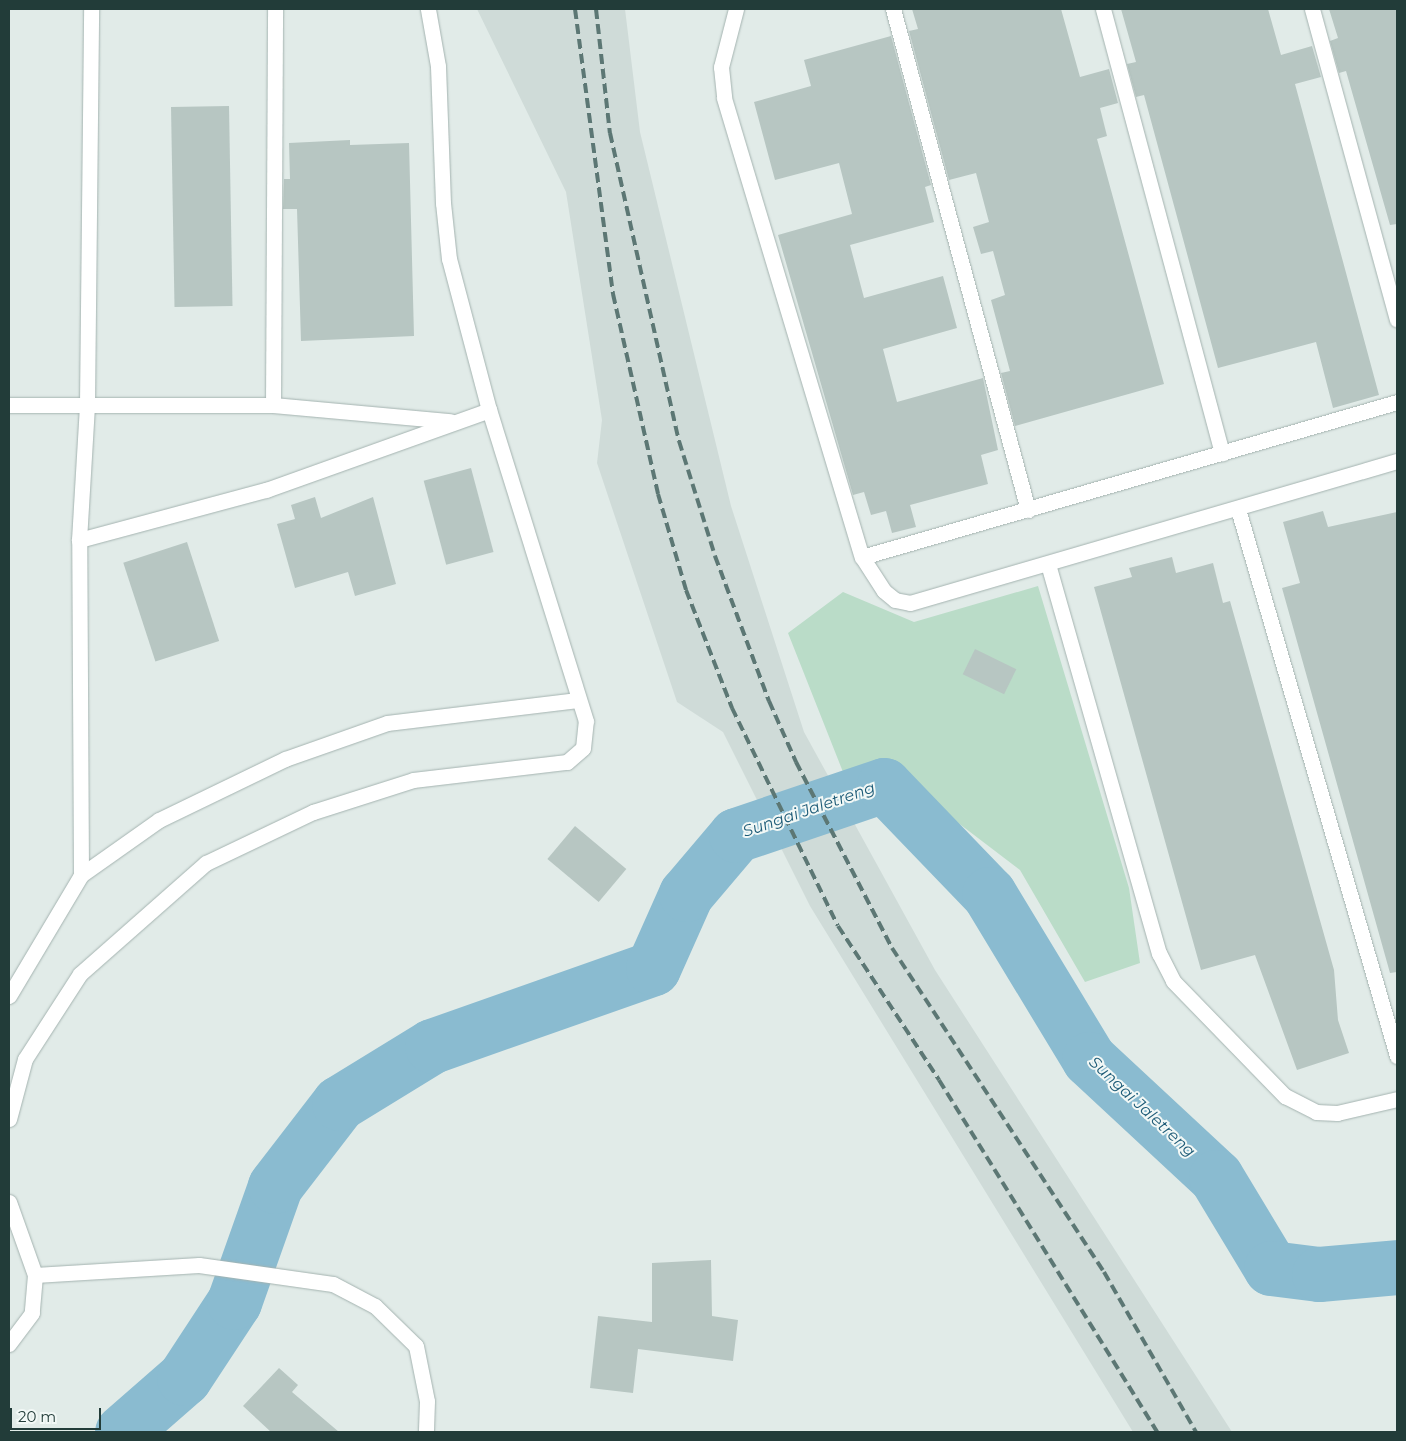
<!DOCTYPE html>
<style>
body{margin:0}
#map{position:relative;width:1406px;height:1441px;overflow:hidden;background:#e1ebe8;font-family:Montserrat,sans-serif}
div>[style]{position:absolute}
.built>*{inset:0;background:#cfdbd8}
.green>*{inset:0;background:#badcc8}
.river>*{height:55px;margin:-27.5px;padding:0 27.5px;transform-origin:27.5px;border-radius:27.5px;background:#8abbd0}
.building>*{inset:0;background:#b7c6c2;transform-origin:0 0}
.roads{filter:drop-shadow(0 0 1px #a4b3b0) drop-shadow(0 0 1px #a4b3b0)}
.street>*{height:15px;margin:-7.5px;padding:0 7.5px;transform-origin:7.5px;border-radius:7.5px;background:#fff}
.rail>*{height:4px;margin-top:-2px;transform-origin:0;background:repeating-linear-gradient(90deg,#5c7774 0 10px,transparent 0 15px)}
span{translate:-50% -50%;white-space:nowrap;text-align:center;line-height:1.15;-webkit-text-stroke:4px #f2f8f6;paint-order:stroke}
.water-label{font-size:16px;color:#1d5b77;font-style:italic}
.frame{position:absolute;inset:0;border:10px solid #223c39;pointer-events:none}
.scale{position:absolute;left:10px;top:1408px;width:91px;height:22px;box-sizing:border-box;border:2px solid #223c39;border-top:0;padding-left:6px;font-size:15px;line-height:18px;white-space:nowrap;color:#223c39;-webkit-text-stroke:4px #f2f8f6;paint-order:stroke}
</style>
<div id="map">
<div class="built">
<i style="clip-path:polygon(477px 9px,625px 9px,640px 132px,731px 506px,804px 732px,935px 970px,1232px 1432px,1133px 1432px,810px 906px,723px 732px,677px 702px,597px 463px,602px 420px,566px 192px)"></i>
</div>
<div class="green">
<i style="clip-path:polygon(1038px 586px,1129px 888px,1140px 963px,1085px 982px,1020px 870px,894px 774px,843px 772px,788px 633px,843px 592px,914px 622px)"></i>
</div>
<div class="river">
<i style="left:122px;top:1432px;width:82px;rotate:-41.1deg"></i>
<i style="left:184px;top:1378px;width:91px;rotate:-56.7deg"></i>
<i style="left:234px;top:1302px;width:123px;rotate:-70.5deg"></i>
<i style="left:275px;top:1186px;width:105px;rotate:-52.4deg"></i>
<i style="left:339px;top:1103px;width:109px;rotate:-31.5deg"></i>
<i style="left:432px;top:1046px;width:234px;rotate:-19.4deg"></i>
<i style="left:653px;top:968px;width:81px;rotate:-66deg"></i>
<i style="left:686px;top:894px;width:77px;rotate:-49.7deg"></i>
<i style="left:736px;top:835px;width:156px;rotate:-18.7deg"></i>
<i style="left:884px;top:785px;width:151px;rotate:46.1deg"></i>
<i style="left:989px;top:894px;width:193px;rotate:58.8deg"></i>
<i style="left:1089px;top:1059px;width:173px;rotate:42.9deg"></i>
<i style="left:1216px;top:1177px;width:106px;rotate:58.9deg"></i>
<i style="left:1271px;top:1268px;width:48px;rotate:7.1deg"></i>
<i style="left:1319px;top:1274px;width:78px;rotate:-5.1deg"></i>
</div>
<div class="building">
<i style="clip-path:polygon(912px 9px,1061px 9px,1080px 77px,1109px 69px,1118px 103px,1100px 108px,1107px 136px,1097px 139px,1164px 384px,1015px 426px,1001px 373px,1010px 371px,991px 300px,1005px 295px,993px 251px,981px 254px,973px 227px,989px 222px,976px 173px,949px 180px,909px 31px,918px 29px)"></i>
<i style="clip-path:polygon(1121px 9px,1268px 9px,1281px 55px,1312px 46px,1321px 77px,1295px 84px,1379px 395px,1333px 408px,1316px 342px,1218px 368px,1144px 95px,1136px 97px,1127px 64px,1136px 62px)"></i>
<i style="clip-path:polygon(1329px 9px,1397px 9px,1397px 224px,1390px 225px,1346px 71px,1339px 73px,1330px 41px,1338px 38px)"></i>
<i style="clip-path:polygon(891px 36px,931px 185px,925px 187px,934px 222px,850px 245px,864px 298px,943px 276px,957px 328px,883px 349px,897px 402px,983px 378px,998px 450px,981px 455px,988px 484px,910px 505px,916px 527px,892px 533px,886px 511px,871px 515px,864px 492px,853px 495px,778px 235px,852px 214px,839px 163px,775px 180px,754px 102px,811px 86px,804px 60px)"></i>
<i style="left:229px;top:106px;width:200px;height:58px;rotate:89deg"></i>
<i style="clip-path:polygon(350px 140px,350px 145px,409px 143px,414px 336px,301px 341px,297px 209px,283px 209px,284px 179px,290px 179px,289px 143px)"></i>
<i style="left:471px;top:468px;width:87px;height:49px;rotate:75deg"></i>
<i style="clip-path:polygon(315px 497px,321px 518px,373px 497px,396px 584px,355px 596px,348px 572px,295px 588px,277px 524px,295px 519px,291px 505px)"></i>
<i style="clip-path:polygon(1323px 511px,1328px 527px,1397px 512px,1397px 972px,1390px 973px,1282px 588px,1300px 583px,1283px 522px)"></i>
<i style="left:187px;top:542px;width:104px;height:67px;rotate:72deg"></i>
<i style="clip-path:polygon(1172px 557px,1176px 573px,1213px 563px,1223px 603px,1230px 601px,1334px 970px,1338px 1020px,1349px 1053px,1297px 1070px,1255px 955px,1201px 970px,1094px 587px,1132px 577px,1129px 568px)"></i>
<i style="left:975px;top:649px;width:46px;height:28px;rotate:26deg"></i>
<i style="left:575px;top:826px;width:67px;height:43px;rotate:40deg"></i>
<i style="clip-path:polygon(711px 1260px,712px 1316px,738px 1320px,733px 1361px,638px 1349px,633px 1393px,590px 1388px,598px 1316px,652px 1322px,652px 1263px)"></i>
<i style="clip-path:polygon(279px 1368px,298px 1385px,292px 1392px,339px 1432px,271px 1432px,243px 1406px)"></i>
</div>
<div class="roads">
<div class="street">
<i style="left:736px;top:9px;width:60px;rotate:104.5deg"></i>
<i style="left:721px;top:67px;width:31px;rotate:84deg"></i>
<i style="left:724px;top:98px;width:479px;rotate:73.3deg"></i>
<i style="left:862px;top:557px;width:40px;rotate:57.1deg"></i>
<i style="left:884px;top:591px;width:14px;rotate:39deg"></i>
<i style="left:895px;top:600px;width:15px;rotate:11deg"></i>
<i style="left:910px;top:603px;width:507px;rotate:-16.26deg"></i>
<i style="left:893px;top:9px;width:519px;rotate:74.92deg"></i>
<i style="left:1103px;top:9px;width:460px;rotate:75deg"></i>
<i style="left:1312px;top:9px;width:322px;rotate:74.7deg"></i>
<i style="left:9px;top:405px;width:264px"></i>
<i style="left:273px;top:405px;width:178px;rotate:5.2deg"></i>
<i style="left:273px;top:405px;width:396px;rotate:-89.7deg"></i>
<i style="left:1238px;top:509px;width:570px;rotate:73.79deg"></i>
<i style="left:79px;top:540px;width:194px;rotate:-15deg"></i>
<i style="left:266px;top:490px;width:237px;rotate:-19.7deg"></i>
<i style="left:862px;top:557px;width:557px;rotate:-16.16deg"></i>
<i style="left:1048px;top:564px;width:405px;rotate:74.1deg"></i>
<i style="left:1159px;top:953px;width:31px;rotate:63deg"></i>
<i style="left:1173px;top:981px;width:161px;rotate:45.8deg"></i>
<i style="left:1285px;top:1096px;width:35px;rotate:27deg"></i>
<i style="left:1316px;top:1112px;width:21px;rotate:3deg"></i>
<i style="left:1337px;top:1113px;width:62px;rotate:-13.1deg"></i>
<i style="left:81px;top:875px;width:95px;rotate:-35.2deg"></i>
<i style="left:159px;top:820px;width:140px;rotate:-25.8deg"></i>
<i style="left:285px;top:759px;width:108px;rotate:-19.4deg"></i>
<i style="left:387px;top:723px;width:192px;rotate:-6.9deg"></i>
<i style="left:9px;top:996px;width:141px;rotate:-59.2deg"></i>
<i style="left:81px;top:875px;width:335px;rotate:-90.3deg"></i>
<i style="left:79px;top:540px;width:136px;rotate:-86.6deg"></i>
<i style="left:87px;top:404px;width:395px;rotate:-89.4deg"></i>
<i style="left:9px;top:1119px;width:62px;rotate:-75.1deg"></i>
<i style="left:25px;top:1059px;width:101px;rotate:-57.1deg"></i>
<i style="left:80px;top:974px;width:168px;rotate:-41.4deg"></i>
<i style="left:206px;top:863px;width:119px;rotate:-25.5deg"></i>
<i style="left:313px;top:812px;width:105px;rotate:-17.7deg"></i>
<i style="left:413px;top:780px;width:155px;rotate:-6.7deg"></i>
<i style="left:567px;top:762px;width:21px;rotate:-41deg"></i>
<i style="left:583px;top:748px;width:27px;rotate:-84deg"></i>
<i style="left:586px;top:721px;width:326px;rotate:-107.3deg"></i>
<i style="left:489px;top:410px;width:156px;rotate:-104.8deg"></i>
<i style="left:449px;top:259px;width:56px;rotate:-96.1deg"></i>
<i style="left:443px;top:203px;width:137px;rotate:-92.1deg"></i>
<i style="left:438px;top:66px;width:58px;rotate:-100deg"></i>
<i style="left:9px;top:1202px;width:77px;rotate:70.4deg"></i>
<i style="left:35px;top:1275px;width:38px;rotate:95deg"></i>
<i style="left:32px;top:1313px;width:39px;rotate:127deg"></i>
<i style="left:35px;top:1275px;width:164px;rotate:-3.5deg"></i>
<i style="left:199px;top:1265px;width:135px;rotate:8.1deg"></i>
<i style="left:333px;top:1284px;width:47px;rotate:27.6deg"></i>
<i style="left:375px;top:1306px;width:57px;rotate:44.3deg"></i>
<i style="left:416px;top:1346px;width:56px;rotate:78.7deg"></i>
<i style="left:427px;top:1401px;width:31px;rotate:92deg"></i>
</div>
</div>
<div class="rail">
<i style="left:575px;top:9px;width:288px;rotate:82.4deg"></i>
<i style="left:613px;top:294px;width:205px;rotate:77.3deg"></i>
<i style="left:658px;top:494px;width:100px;rotate:73.7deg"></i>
<i style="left:686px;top:590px;width:127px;rotate:68.7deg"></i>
<i style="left:732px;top:708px;width:242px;rotate:64.1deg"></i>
<i style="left:838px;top:926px;width:184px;rotate:56.7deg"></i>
<i style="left:939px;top:1080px;width:414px;rotate:58.2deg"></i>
<i style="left:596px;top:9px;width:125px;rotate:83.6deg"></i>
<i style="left:610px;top:133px;width:316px;rotate:77.4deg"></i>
<i style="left:679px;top:441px;width:121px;rotate:72.6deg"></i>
<i style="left:715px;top:556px;width:155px;rotate:69.6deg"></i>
<i style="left:769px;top:701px;width:67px;rotate:66.1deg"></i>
<i style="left:796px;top:762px;width:209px;rotate:62.7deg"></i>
<i style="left:892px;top:948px;width:387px;rotate:56.8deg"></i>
<i style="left:1104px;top:1272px;width:185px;rotate:60.1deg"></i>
</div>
<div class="water-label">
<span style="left:809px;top:810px;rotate:-19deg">Sungai Jaletreng</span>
<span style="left:1142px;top:1107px;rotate:43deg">Sungai Jaletreng</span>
</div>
<div class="frame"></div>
<div class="scale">20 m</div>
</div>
